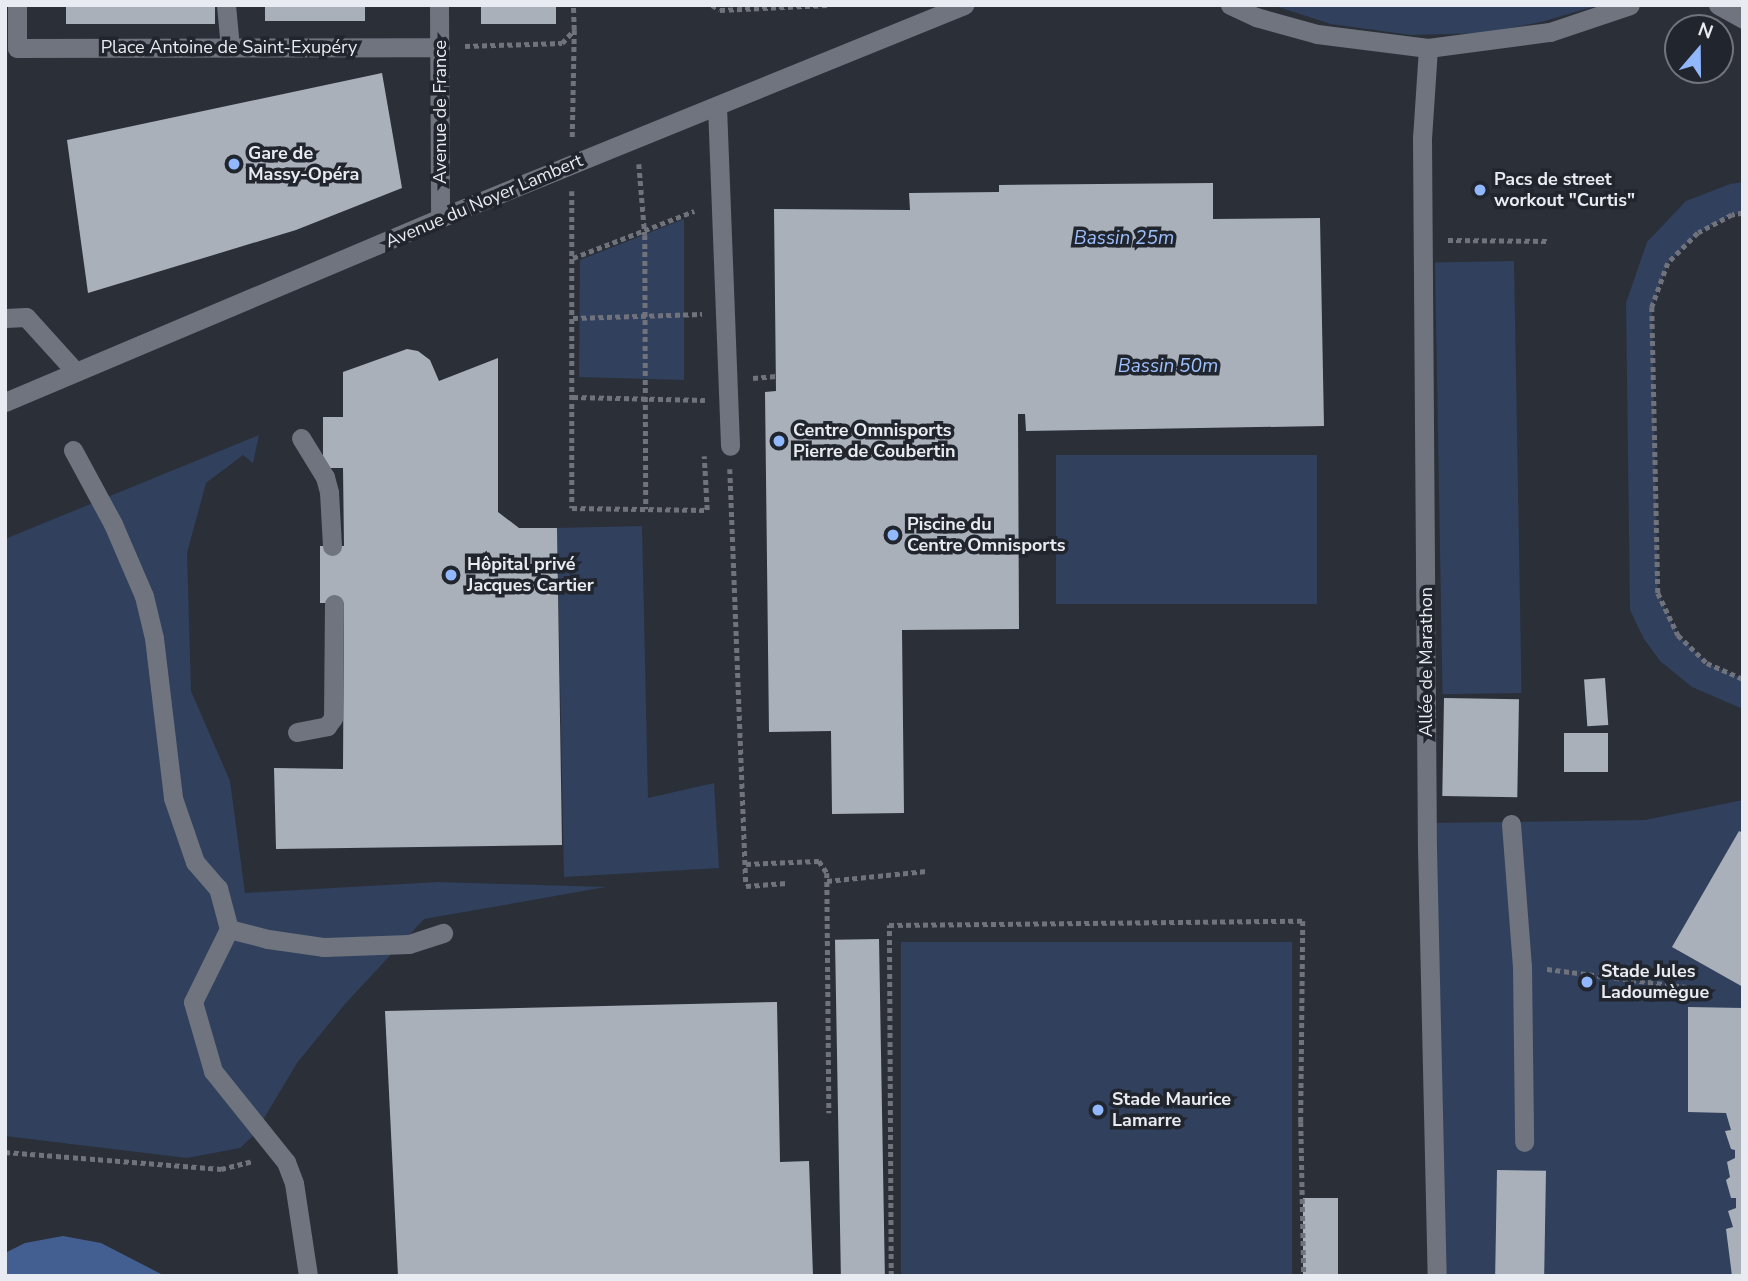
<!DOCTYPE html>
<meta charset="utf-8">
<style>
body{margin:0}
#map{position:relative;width:1748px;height:1281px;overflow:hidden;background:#2b2f38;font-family:"Nunito Sans",sans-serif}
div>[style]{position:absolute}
.green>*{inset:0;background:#30405d;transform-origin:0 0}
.water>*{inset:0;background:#435f91}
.building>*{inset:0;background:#aab0ba;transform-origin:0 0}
.path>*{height:4.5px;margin-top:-2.25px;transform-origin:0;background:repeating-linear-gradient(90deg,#70737b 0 5px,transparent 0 8.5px)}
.service>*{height:19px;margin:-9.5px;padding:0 9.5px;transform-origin:9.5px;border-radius:9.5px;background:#6f747e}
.minor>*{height:19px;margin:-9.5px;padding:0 9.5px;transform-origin:9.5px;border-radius:9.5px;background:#6f747e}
.dots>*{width:19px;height:19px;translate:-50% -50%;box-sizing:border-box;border:4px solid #21252d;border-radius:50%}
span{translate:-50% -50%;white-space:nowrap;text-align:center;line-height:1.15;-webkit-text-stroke:7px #21252d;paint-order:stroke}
.street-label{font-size:18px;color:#e8ebf1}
.poi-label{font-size:18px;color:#e8ebf1;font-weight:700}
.left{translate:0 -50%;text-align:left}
.water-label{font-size:19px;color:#9ec0fd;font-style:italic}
.frame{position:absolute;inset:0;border:7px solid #e8ebf1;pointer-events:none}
.north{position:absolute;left:1664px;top:14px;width:70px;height:70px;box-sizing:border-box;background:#21252d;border:2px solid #71747b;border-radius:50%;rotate:20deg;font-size:19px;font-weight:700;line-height:28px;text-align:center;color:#e8ebf1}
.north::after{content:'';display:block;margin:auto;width:24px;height:32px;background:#91b8fd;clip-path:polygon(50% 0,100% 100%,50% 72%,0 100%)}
</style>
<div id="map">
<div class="green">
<i style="clip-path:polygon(1272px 5px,1599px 5px,1541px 22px,1485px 33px,1411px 35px,1331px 24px)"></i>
<i style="clip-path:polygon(1743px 182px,1743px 213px,1732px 215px,1698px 233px,1668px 263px,1652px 307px,1658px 593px,1678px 635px,1707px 663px,1743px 679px,1743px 709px,1692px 687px,1660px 661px,1644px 639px,1630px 610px,1626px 303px,1647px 242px,1686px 201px,1730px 184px)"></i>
<i style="clip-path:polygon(684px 219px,684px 380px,579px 377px,580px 260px)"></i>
<i style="left:1514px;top:261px;width:432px;height:79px;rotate:89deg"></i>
<i style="clip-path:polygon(259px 435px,253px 463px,243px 455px,206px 483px,187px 553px,191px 691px,230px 781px,245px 893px,438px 882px,606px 887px,424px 919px,345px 1004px,297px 1063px,254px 1135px,240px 1148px,187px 1158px,5px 1136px,5px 539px)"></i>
<i style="left:1317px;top:455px;width:149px;height:261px;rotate:90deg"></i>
<i style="clip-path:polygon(642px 526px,648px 798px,714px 783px,719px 868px,564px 877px,557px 528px)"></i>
<i style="clip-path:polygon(1743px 800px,1743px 1276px,1437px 1276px,1427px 823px,1645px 820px)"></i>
<i style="left:1292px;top:942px;width:334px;height:391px;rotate:90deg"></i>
</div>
<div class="water">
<i style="clip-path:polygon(63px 1236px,101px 1243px,165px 1276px,5px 1276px,5px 1253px,25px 1243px)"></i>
</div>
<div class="building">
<i style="left:66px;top:5px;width:149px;height:19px"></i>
<i style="left:265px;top:5px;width:100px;height:16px"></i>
<i style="left:481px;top:5px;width:75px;height:19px"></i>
<i style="clip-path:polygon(382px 73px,402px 188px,296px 230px,88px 293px,67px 140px)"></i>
<i style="clip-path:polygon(1213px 183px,1213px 219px,1320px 218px,1324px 426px,1026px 431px,1025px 414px,1018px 414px,1019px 629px,902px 630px,904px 813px,832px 814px,831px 731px,769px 732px,765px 392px,776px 391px,774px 209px,910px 210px,909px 193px,999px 192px,999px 185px)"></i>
<i style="clip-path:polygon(407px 349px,418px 351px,430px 360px,439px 381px,498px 358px,498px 512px,519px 528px,557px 528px,562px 845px,276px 849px,274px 768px,343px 769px,344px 603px,320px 603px,320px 546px,344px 546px,343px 468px,323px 468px,323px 417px,343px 417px,343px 372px)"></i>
<i style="left:1605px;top:678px;width:47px;height:21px;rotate:86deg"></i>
<i style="left:1444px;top:698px;width:75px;height:98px;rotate:1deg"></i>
<i style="left:1608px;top:733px;width:39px;height:44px;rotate:90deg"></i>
<i style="clip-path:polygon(1739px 831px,1743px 833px,1743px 987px,1672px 947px)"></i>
<i style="left:879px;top:939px;width:337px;height:44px;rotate:89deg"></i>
<i style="clip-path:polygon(777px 1002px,780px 1162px,809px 1161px,813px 1276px,398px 1276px,385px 1011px)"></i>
<i style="clip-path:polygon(1688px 1007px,1743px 1008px,1743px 1276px,1732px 1276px,1726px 1229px,1733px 1227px,1728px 1211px,1736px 1208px,1736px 1198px,1731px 1198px,1726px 1180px,1730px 1177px,1727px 1162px,1735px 1158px,1735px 1150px,1731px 1149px,1725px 1131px,1731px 1130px,1726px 1113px,1688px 1112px)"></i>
<i style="left:1497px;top:1170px;width:49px;height:106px;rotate:1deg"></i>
<i style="left:1303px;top:1198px;width:35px;height:78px"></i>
</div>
<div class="path">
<i style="left:712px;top:5px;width:9px;rotate:32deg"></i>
<i style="left:720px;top:10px;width:107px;rotate:-2.7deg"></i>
<i style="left:465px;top:46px;width:97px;rotate:-1.8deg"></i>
<i style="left:562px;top:43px;width:18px;rotate:-47deg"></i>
<i style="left:574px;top:30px;width:25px;rotate:-92deg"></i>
<i style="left:572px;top:137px;width:107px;rotate:-88.9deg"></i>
<i style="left:639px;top:164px;width:71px;rotate:85.2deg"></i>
<i style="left:645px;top:235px;width:274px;rotate:89.8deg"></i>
<i style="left:572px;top:191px;width:317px;rotate:90deg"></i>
<i style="left:572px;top:508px;width:135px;rotate:0.8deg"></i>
<i style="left:707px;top:510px;width:54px;rotate:-93.2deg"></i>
<i style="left:1743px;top:213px;width:11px;rotate:170deg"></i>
<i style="left:1732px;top:215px;width:38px;rotate:152deg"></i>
<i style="left:1698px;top:233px;width:42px;rotate:135deg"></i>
<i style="left:1668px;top:263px;width:47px;rotate:110deg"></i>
<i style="left:1652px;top:307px;width:286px;rotate:88.8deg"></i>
<i style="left:1658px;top:593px;width:47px;rotate:64.5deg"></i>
<i style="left:1678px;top:635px;width:40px;rotate:44deg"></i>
<i style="left:1707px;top:663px;width:39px;rotate:24deg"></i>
<i style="left:1448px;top:240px;width:102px;rotate:0.6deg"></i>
<i style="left:573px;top:258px;width:130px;rotate:-21.2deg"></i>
<i style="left:573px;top:318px;width:129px;rotate:-1.8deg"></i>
<i style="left:753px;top:378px;width:23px;rotate:-5deg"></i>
<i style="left:573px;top:397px;width:132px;rotate:1.3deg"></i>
<i style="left:730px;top:469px;width:417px;rotate:87.8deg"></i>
<i style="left:746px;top:886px;width:41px;rotate:-4.2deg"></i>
<i style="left:746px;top:864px;width:73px;rotate:-2.4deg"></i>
<i style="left:819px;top:861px;width:14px;rotate:56deg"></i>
<i style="left:827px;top:873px;width:240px;rotate:89.5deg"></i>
<i style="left:827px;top:881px;width:100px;rotate:-5.7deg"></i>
<i style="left:1547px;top:969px;width:154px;rotate:7.4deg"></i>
<i style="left:5px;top:1152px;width:217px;rotate:4.5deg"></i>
<i style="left:221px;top:1169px;width:32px;rotate:-14deg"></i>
<i style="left:891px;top:1276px;width:351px;rotate:-90.3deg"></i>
<i style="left:889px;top:925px;width:414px;rotate:-0.6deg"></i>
<i style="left:1303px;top:921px;width:201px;rotate:90.6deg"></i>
<i style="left:1301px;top:1122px;width:154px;rotate:88.9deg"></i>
</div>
<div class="service">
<i style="left:226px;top:5px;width:42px;rotate:84.6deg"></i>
<i style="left:1428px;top:48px;width:90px;rotate:93.8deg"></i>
<i style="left:1422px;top:138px;width:710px;rotate:89.6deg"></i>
<i style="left:1427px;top:848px;width:428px;rotate:88.7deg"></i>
<i style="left:717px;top:106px;width:340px;rotate:87.8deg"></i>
<i style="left:301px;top:438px;width:46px;rotate:58.4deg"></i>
<i style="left:325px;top:477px;width:16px;rotate:75deg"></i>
<i style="left:329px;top:492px;width:54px;rotate:86.8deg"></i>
<i style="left:73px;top:450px;width:84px;rotate:61.6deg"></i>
<i style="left:113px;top:524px;width:78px;rotate:66.7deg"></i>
<i style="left:144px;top:596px;width:43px;rotate:76.6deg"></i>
<i style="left:154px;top:638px;width:161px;rotate:83.2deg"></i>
<i style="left:173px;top:798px;width:68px;rotate:71deg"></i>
<i style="left:195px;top:862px;width:35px;rotate:49deg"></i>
<i style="left:218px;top:888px;width:42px;rotate:75deg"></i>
<i style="left:229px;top:929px;width:81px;rotate:116.3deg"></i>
<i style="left:193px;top:1002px;width:72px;rotate:73.8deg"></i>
<i style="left:213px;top:1071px;width:117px;rotate:51.3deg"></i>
<i style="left:286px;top:1162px;width:22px;rotate:69deg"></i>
<i style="left:294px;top:1183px;width:94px;rotate:81.4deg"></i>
<i style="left:297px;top:732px;width:31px;rotate:-11deg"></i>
<i style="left:327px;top:726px;width:10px;rotate:-53deg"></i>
<i style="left:333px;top:718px;width:114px;rotate:-89.5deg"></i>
<i style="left:1511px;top:824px;width:142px;rotate:85.6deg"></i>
<i style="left:1522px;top:966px;width:176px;rotate:89.3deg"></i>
<i style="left:229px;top:929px;width:40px;rotate:14.4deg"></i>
<i style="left:268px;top:939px;width:57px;rotate:8.1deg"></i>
<i style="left:324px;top:947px;width:85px;rotate:-2deg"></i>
<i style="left:409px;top:944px;width:36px;rotate:-18deg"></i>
</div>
<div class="minor">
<i style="left:17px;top:5px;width:43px;rotate:90deg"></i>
<i style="left:17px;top:48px;width:423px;rotate:-0.1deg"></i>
<i style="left:439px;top:5px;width:213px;rotate:89.7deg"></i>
<i style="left:1230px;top:5px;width:29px;rotate:25deg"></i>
<i style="left:1256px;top:17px;width:63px;rotate:15.6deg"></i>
<i style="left:1317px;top:34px;width:112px;rotate:7.2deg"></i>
<i style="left:1428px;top:48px;width:123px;rotate:-7.5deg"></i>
<i style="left:1550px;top:32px;width:84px;rotate:-18.6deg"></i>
<i style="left:1718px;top:5px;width:29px;rotate:29deg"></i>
<i style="left:5px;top:318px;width:21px;rotate:-3deg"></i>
<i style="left:26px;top:317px;width:73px;rotate:47.8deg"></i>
<i style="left:5px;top:402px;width:472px;rotate:-22.9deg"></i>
<i style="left:440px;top:218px;width:566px;rotate:-22.12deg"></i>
</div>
<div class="dots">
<i style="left:234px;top:164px;background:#91b8fd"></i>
<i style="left:1480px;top:190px;background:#91b8fd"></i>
<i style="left:779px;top:441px;background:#91b8fd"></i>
<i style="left:893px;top:535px;background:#91b8fd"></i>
<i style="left:451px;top:575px;background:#91b8fd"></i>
<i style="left:1587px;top:982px;background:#91b8fd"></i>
<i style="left:1098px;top:1110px;background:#91b8fd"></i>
</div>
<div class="street-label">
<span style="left:229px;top:47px">Place Antoine de Saint-Exupéry</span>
<span style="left:440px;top:112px;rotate:-90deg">Avenue de France</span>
<span style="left:484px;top:201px;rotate:-23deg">Avenue du Noyer Lambert</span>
<span style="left:1426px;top:662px;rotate:-90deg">Allée de Marathon</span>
</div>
<div class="poi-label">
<span class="left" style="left:248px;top:164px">Gare de<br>Massy-Opéra</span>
<span class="left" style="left:1494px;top:190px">Pacs de street<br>workout "Curtis"</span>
<span class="left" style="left:793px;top:441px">Centre Omnisports<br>Pierre de Coubertin</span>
<span class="left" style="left:907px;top:535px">Piscine du<br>Centre Omnisports</span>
<span class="left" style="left:467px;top:575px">Hôpital privé<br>Jacques Cartier</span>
<span class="left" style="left:1601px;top:982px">Stade Jules<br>Ladoumègue</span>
<span class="left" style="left:1112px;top:1110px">Stade Maurice<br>Lamarre</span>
</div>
<div class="water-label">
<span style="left:1124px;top:239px">Bassin 25m</span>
<span style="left:1168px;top:367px">Bassin 50m</span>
</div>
<div class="frame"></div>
<div class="north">N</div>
</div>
